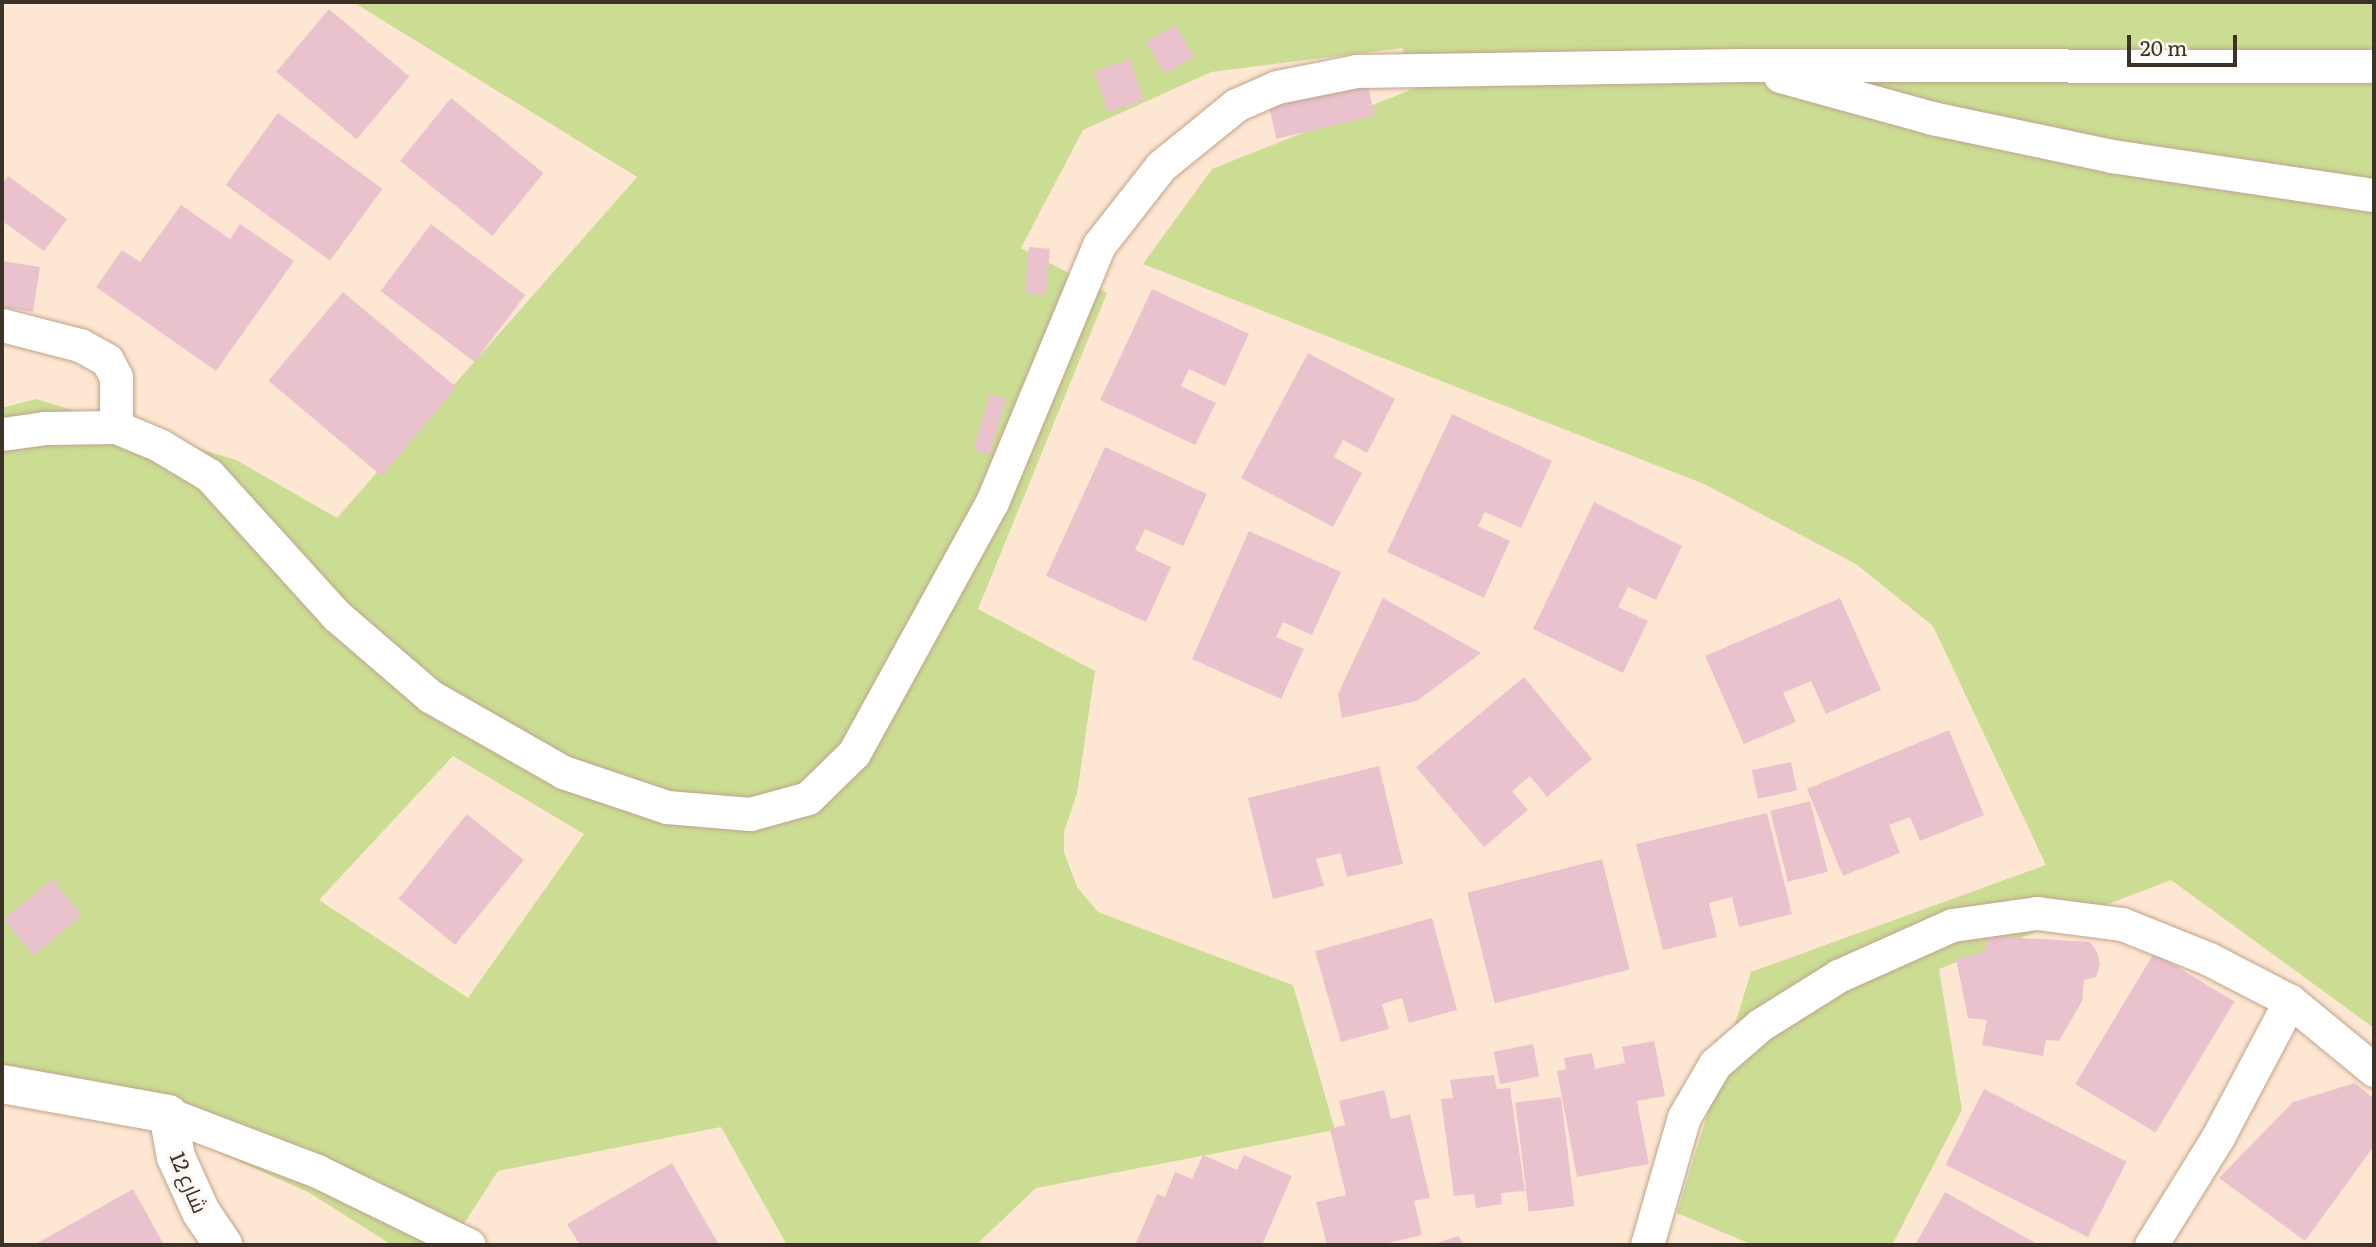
<!DOCTYPE html>
<meta charset="utf-8">
<style>
body{margin:0}
#map{position:relative;width:2376px;height:1247px;overflow:hidden;background:#fee7d2;font-family:Literata,Cairo,serif}
div>[style]{position:absolute}
.green>*{inset:0;background:#cbdc93}
.building>*{inset:0;background:#e9c2ce;transform-origin:0 0}
.roads{filter:drop-shadow(0 0 2px #c0a48c) drop-shadow(0 0 2px #c0a48c)}
.street>*{height:33px;margin:-16.5px;padding:0 16.5px;transform-origin:16.5px;border-radius:16.5px;background:#fff}
.secondary>*{height:38px;margin:-19px;padding:0 19px;transform-origin:19px;border-radius:19px;background:#fff}
span{translate:-50% -50%;white-space:nowrap;text-align:center;line-height:1.15;-webkit-text-stroke:6px #fdf7f2;paint-order:stroke}
.street-label{font-size:21px;color:#3d3228}
.frame{position:absolute;inset:0;border:4px solid #3d3228;pointer-events:none}
.scale{position:absolute;left:2127px;top:35px;width:110px;height:32px;box-sizing:border-box;border:4px solid #3d3228;border-top:0;padding-left:9px;font-size:21px;line-height:24px;white-space:nowrap;color:#3d3228;-webkit-text-stroke:5px #fdf7f2;paint-order:stroke}
</style>
<div id="map">
<div class="green">
<i style="clip-path:polygon(evenodd,353px 2px,2374px 2px,2374px 1028px,2171px 880px,1939px 969px,1962px 1110px,1892px 1245px,1753px 1245px,1677px 1213px,1751px 972px,2046px 865px,1933px 626px,1856px 564px,1704px 484px,1143px 264px,1212px 169px,1418px 87px,1402px 48px,1211px 72px,1083px 130px,1021px 248px,1107px 293px,978px 609px,1095px 671px,1077px 793px,1064px 832px,1064px 852px,1077px 887px,1098px 912px,1293px 985px,1335px 1130px,1036px 1188px,976px 1245px,787px 1245px,721px 1127px,498px 1171px,450px 1245px,392px 1245px,308px 1192px,173px 1132px,2px 1090px,2px 408px,36px 399px,236px 460px,337px 518px,637px 177px,353px 2px,453px 756px,584px 834px,468px 998px,319px 900px,453px 756px)"></i>
</div>
<div class="building">
<i style="left:329px;top:9px;width:105px;height:82px;rotate:40deg"></i>
<i style="left:1175px;top:25px;width:37px;height:34px;rotate:59deg"></i>
<i style="left:1130px;top:59px;width:43px;height:38px;rotate:71deg"></i>
<i style="left:1366px;top:78px;width:39px;height:101px;rotate:77deg"></i>
<i style="left:451px;top:98px;width:119px;height:81px;rotate:39deg"></i>
<i style="left:278px;top:113px;width:129px;height:89px;rotate:36deg"></i>
<i style="clip-path:polygon(8px 176px,67px 219px,44px 251px,2px 221px,2px 185px)"></i>
<i style="clip-path:polygon(181px 205px,230px 239px,240px 224px,294px 261px,216px 371px,96px 287px,122px 250px,140px 262px)"></i>
<i style="left:431px;top:224px;width:118px;height:84px;rotate:37deg"></i>
<i style="left:1029px;top:247px;width:21px;height:46px;rotate:5deg"></i>
<i style="clip-path:polygon(2px 261px,40px 267px,33px 312px,2px 307px)"></i>
<i style="clip-path:polygon(1152px 289px,1249px 334px,1225px 386px,1189px 369px,1181px 386px,1216px 403px,1195px 445px,1100px 400px)"></i>
<i style="left:343px;top:292px;width:148px;height:116px;rotate:40deg"></i>
<i style="clip-path:polygon(1308px 353px,1395px 399px,1367px 453px,1343px 440px,1334px 457px,1362px 473px,1333px 527px,1241px 478px)"></i>
<i style="left:990px;top:394px;width:17px;height:58px;rotate:17deg"></i>
<i style="clip-path:polygon(1452px 414px,1552px 461px,1521px 528px,1485px 512px,1478px 526px,1510px 541px,1484px 598px,1387px 552px)"></i>
<i style="clip-path:polygon(1105px 447px,1207px 494px,1183px 546px,1145px 529px,1135px 550px,1171px 567px,1146px 622px,1046px 576px)"></i>
<i style="clip-path:polygon(1594px 502px,1682px 546px,1656px 600px,1628px 587px,1618px 607px,1648px 621px,1623px 673px,1533px 629px)"></i>
<i style="clip-path:polygon(1249px 531px,1341px 572px,1312px 635px,1283px 622px,1276px 637px,1304px 649px,1281px 699px,1192px 659px)"></i>
<i style="clip-path:polygon(1383px 598px,1481px 653px,1417px 701px,1342px 718px,1338px 694px)"></i>
<i style="clip-path:polygon(1840px 598px,1881px 690px,1826px 714px,1811px 681px,1783px 693px,1796px 722px,1744px 744px,1705px 656px)"></i>
<i style="clip-path:polygon(1524px 677px,1592px 759px,1547px 797px,1530px 776px,1512px 791px,1528px 810px,1484px 847px,1416px 767px)"></i>
<i style="clip-path:polygon(1949px 730px,1984px 815px,1920px 841px,1910px 817px,1889px 825px,1900px 853px,1843px 876px,1807px 789px)"></i>
<i style="left:1791px;top:762px;width:29px;height:40px;rotate:78deg"></i>
<i style="clip-path:polygon(1379px 766px,1403px 864px,1347px 877px,1341px 853px,1316px 859px,1324px 886px,1273px 899px,1248px 798px)"></i>
<i style="left:1810px;top:801px;width:73px;height:41px;rotate:76deg"></i>
<i style="clip-path:polygon(1767px 813px,1792px 914px,1739px 927px,1732px 897px,1709px 903px,1717px 937px,1663px 950px,1636px 844px)"></i>
<i style="left:467px;top:814px;width:73px;height:109px;rotate:39deg"></i>
<i style="left:1602px;top:859px;width:114px;height:139px;rotate:76deg"></i>
<i style="left:52px;top:879px;width:47px;height:63px;rotate:50deg"></i>
<i style="clip-path:polygon(1432px 918px,1457px 1010px,1409px 1023px,1402px 998px,1382px 1004px,1389px 1029px,1341px 1042px,1315px 951px)"></i>
<i style="clip-path:polygon(1988px 936px,2090px 942px,2097px 952px,2100px 965px,2096px 977px,2084px 980px,2082px 1001px,2059px 1041px,2046px 1040px,2043px 1056px,1982px 1045px,1987px 1020px,1968px 1018px,1956px 959px,1984px 952px)"></i>
<i style="left:2154px;top:953px;width:94px;height:153px;rotate:31deg"></i>
<i style="clip-path:polygon(1654px 1041px,1665px 1096px,1637px 1101px,1649px 1164px,1577px 1177px,1557px 1071px,1566px 1069px,1564px 1058px,1592px 1053px,1595px 1069px,1625px 1063px,1622px 1047px)"></i>
<i style="left:1533px;top:1044px;width:33px;height:40px;rotate:79deg"></i>
<i style="clip-path:polygon(1494px 1075px,1497px 1089px,1510px 1088px,1525px 1191px,1501px 1193px,1502px 1204px,1476px 1208px,1474px 1194px,1454px 1196px,1441px 1099px,1453px 1098px,1450px 1080px)"></i>
<i style="clip-path:polygon(2355px 1083px,2374px 1099px,2374px 1146px,2305px 1241px,2219px 1178px,2293px 1102px)"></i>
<i style="left:1984px;top:1089px;width:160px;height:85px;rotate:27deg"></i>
<i style="clip-path:polygon(1384px 1090px,1391px 1119px,1410px 1114px,1430px 1198px,1414px 1201px,1422px 1235px,1380px 1245px,1327px 1245px,1316px 1202px,1346px 1195px,1330px 1129px,1345px 1125px,1339px 1101px)"></i>
<i style="left:1561px;top:1097px;width:110px;height:46px;rotate:83deg"></i>
<i style="clip-path:polygon(1203px 1155px,1237px 1170px,1244px 1155px,1292px 1176px,1262px 1245px,1135px 1245px,1157px 1194px,1165px 1197px,1175px 1172px,1192px 1179px)"></i>
<i style="clip-path:polygon(672px 1163px,719px 1245px,580px 1245px,567px 1224px)"></i>
<i style="clip-path:polygon(133px 1189px,164px 1245px,34px 1245px)"></i>
<i style="clip-path:polygon(1945px 1192px,2039px 1245px,1915px 1245px)"></i>
<i style="clip-path:polygon(1458px 1236px,1465px 1245px,1431px 1245px)"></i>
</div>
<div class="roads">
<div class="street">
<i style="left:1780px;top:76px;width:158px;rotate:15.4deg"></i>
<i style="left:1932px;top:118px;width:184px;rotate:11.9deg"></i>
<i style="left:2112px;top:156px;width:265px;rotate:8.5deg"></i>
<i style="left:2px;top:325px;width:81px;rotate:14.4deg"></i>
<i style="left:80px;top:345px;width:31px;rotate:29deg"></i>
<i style="left:107px;top:360px;width:19px;rotate:62deg"></i>
<i style="left:116px;top:377px;width:50px;rotate:90deg"></i>
<i style="left:2px;top:434px;width:43px;rotate:-7.9deg"></i>
<i style="left:45px;top:428px;width:71px;rotate:-0.8deg"></i>
<i style="left:116px;top:427px;width:47px;rotate:22.7deg"></i>
<i style="left:159px;top:445px;width:58px;rotate:31deg"></i>
<i style="left:209px;top:475px;width:190px;rotate:47.8deg"></i>
<i style="left:337px;top:616px;width:123px;rotate:40.7deg"></i>
<i style="left:430px;top:696px;width:153px;rotate:29.7deg"></i>
<i style="left:563px;top:772px;width:110px;rotate:18.6deg"></i>
<i style="left:667px;top:807px;width:83px;rotate:4.8deg"></i>
<i style="left:750px;top:814px;width:60px;rotate:-15.4deg"></i>
<i style="left:808px;top:798px;width:64px;rotate:-44.4deg"></i>
<i style="left:854px;top:753px;width:286px;rotate:-61.2deg"></i>
<i style="left:992px;top:502px;width:278px;rotate:-67.4deg"></i>
<i style="left:1099px;top:245px;width:100px;rotate:-51.9deg"></i>
<i style="left:1161px;top:166px;width:97px;rotate:-39.1deg"></i>
<i style="left:1236px;top:105px;width:45px;rotate:-23.7deg"></i>
<i style="left:1277px;top:87px;width:82px;rotate:-11.3deg"></i>
<i style="left:1357px;top:71px;width:386px;rotate:-0.9deg"></i>
<i style="left:1743px;top:65px;width:631px;rotate:0.09deg"></i>
<i style="left:168px;top:1114px;width:160px;rotate:20.9deg"></i>
<i style="left:317px;top:1171px;width:169px;rotate:26deg"></i>
<i style="left:1647px;top:1245px;width:133px;rotate:-73.9deg"></i>
<i style="left:1684px;top:1117px;width:61px;rotate:-59.7deg"></i>
<i style="left:1715px;top:1064px;width:60px;rotate:-40.9deg"></i>
<i style="left:1760px;top:1025px;width:92px;rotate:-32.1deg"></i>
<i style="left:1838px;top:976px;width:125px;rotate:-24.1deg"></i>
<i style="left:1952px;top:925px;width:86px;rotate:-8deg"></i>
<i style="left:2037px;top:913px;width:86px;rotate:7.4deg"></i>
<i style="left:2122px;top:924px;width:94px;rotate:21.9deg"></i>
<i style="left:2209px;top:959px;width:91px;rotate:27.4deg"></i>
<i style="left:2290px;top:1001px;width:109px;rotate:39.4deg"></i>
<i style="left:2151px;top:1245px;width:127px;rotate:-58.2deg"></i>
<i style="left:2218px;top:1137px;width:154px;rotate:-62.1deg"></i>
</div>
<div class="secondary">
<i style="left:2px;top:1084px;width:169px;rotate:10.2deg"></i>
<i style="left:168px;top:1114px;width:44px;rotate:79.5deg"></i>
<i style="left:176px;top:1157px;width:60px;rotate:65.6deg"></i>
<i style="left:201px;top:1212px;width:40px;rotate:56deg"></i>
</div>
</div>
<div class="street-label">
<span style="left:190px;top:1182px;rotate:67deg">شارع 12</span>
</div>
<div class="frame"></div>
<div class="scale">20 m</div>
</div>
